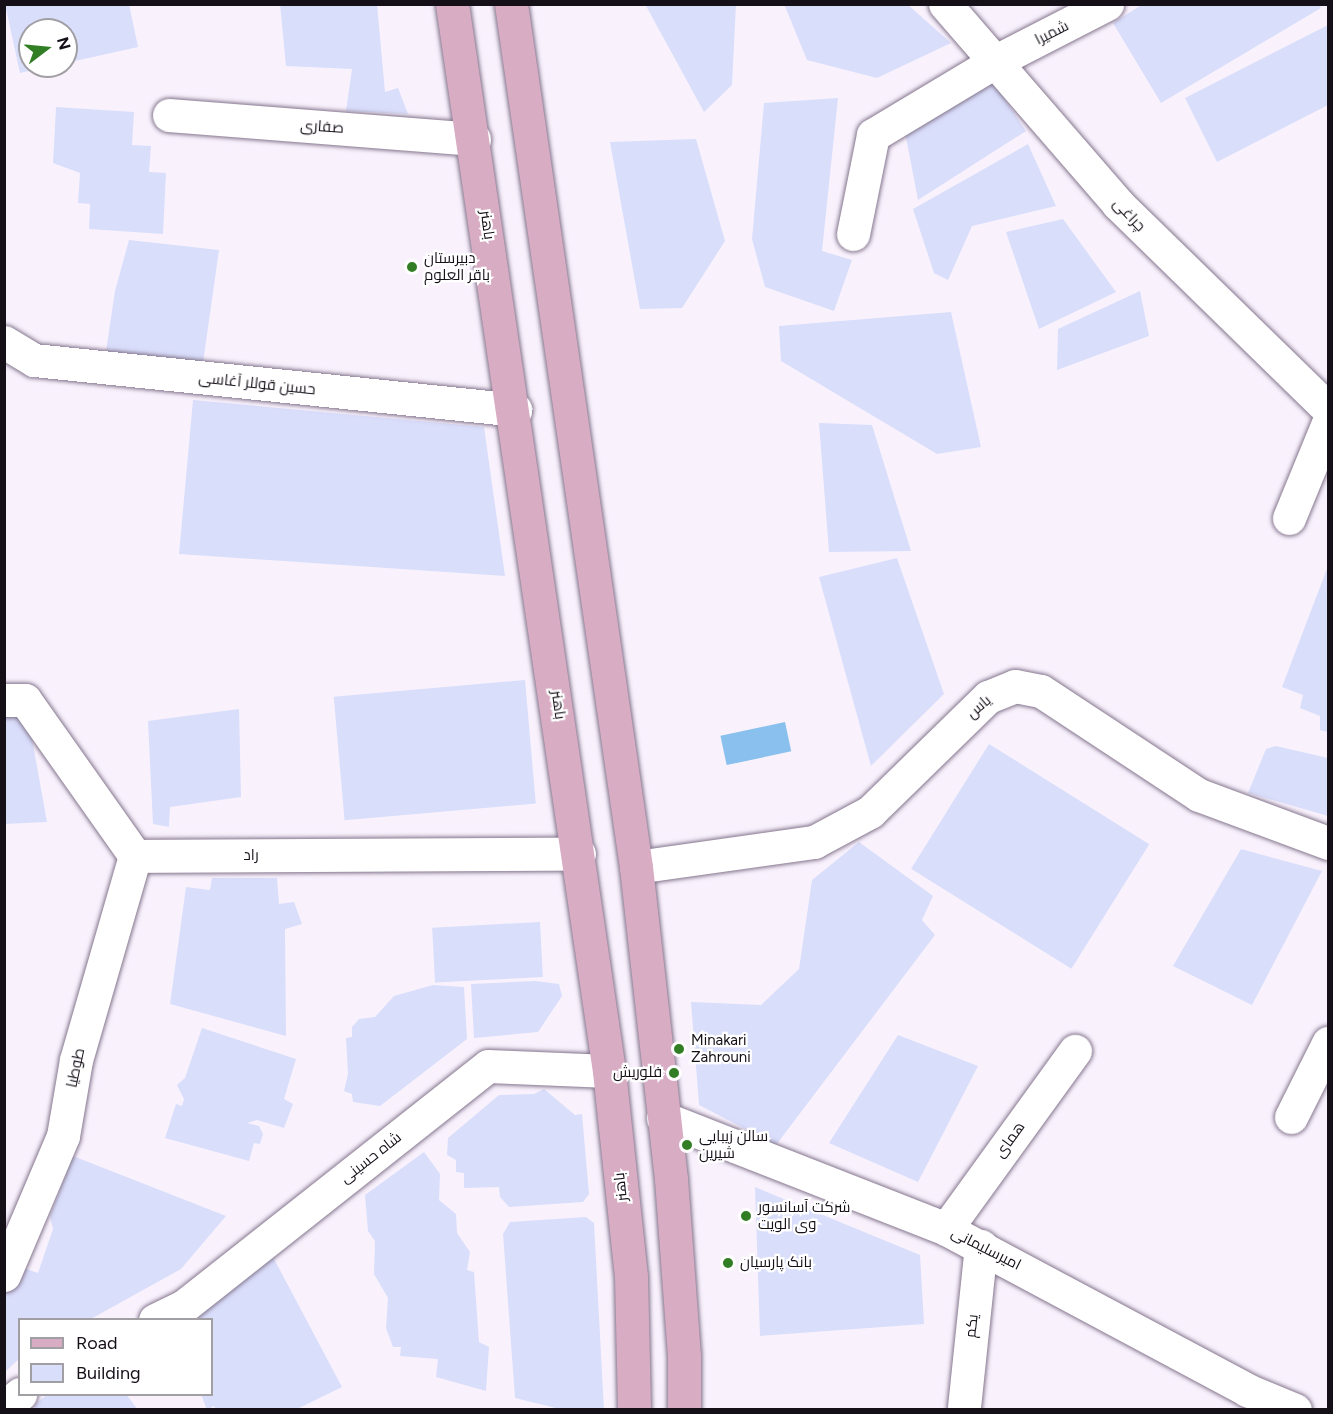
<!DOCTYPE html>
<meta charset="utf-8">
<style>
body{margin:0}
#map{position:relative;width:1333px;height:1414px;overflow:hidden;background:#f9f2fd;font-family:Figtree,Cairo,sans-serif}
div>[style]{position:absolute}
.water>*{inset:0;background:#89c0ee;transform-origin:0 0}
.building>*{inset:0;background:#d9defb;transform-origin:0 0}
.roads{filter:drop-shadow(0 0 2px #85768e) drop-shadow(0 0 2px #85768e)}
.minor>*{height:33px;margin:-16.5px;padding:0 16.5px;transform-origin:16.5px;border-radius:16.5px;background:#fff}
.major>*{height:33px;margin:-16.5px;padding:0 16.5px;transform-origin:16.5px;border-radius:16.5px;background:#d8acc3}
.dots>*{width:16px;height:16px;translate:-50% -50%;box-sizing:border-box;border:3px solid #fff;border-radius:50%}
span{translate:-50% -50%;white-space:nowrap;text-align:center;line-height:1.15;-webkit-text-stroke:4.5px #fff;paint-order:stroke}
.street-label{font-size:15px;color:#150f18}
.poi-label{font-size:15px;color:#150f18}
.left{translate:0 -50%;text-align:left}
.right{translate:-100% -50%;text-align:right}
.frame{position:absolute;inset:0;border:6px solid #150f18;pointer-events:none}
.legend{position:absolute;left:18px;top:1318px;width:195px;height:78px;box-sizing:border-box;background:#fff;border:2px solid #a19fa3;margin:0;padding:8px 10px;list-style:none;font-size:18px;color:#150f18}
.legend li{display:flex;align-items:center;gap:12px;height:30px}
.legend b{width:30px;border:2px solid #a19fa3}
.north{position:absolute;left:18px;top:18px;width:60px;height:60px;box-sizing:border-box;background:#fff;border:2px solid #a19fa3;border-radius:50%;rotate:74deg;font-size:16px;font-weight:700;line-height:24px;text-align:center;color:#150f18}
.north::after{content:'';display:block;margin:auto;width:21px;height:27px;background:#327e25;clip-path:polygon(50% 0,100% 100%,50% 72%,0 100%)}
</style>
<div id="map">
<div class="water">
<i style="left:785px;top:722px;width:30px;height:66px;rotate:78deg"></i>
</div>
<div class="building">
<i style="clip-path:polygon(5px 4px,129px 4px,138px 47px,66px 63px,66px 30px,30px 30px,30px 66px,46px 67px,20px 73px)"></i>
<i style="clip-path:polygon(280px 4px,377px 4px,385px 92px,398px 88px,408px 114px,346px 111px,352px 69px,286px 66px)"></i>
<i style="clip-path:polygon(645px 4px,736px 4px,732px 85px,704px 112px)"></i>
<i style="clip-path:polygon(784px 4px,907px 4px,951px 43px,877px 78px,807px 60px)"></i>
<i style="clip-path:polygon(1143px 4px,1319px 4px,1321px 8px,1161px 103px,1113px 23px)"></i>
<i style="clip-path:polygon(1328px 25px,1328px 105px,1217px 162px,1185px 98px)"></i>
<i style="clip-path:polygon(991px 79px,1026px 131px,918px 200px,904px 127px)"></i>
<i style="clip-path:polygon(838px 98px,822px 251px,852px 260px,834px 311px,765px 287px,752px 239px,764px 103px)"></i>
<i style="clip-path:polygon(56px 107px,134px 112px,132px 145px,151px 146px,149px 172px,166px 173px,163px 234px,89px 229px,90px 204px,78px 203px,80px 173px,53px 163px)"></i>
<i style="clip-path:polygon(696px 139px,725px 241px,682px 308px,640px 309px,610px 142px)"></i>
<i style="clip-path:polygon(1028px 144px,1056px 206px,972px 226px,948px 280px,934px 273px,913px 209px)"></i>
<i style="clip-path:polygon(1063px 219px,1116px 292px,1039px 329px,1006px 232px)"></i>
<i style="clip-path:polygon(129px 240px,219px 250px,202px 370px,105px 358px,115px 291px)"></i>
<i style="clip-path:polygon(1140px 291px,1149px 336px,1057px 370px,1058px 329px)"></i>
<i style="clip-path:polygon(951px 312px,981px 447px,937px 454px,781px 361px,779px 326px)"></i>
<i style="clip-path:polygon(193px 400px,484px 427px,505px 576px,179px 554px)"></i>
<i style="clip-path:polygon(819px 423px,872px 425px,911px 551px,829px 552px)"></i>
<i style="clip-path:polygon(897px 558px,944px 694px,871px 766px,819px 577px)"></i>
<i style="clip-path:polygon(1328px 566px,1328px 732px,1320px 730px,1320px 716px,1300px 708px,1303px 695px,1282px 687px)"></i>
<i style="left:525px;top:680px;width:124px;height:192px;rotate:85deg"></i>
<i style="clip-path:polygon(25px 700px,47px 822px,4px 824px,4px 703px)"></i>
<i style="clip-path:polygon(239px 709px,241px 797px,170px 807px,169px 827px,153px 824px,148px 721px)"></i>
<i style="left:989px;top:744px;width:189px;height:147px;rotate:32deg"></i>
<i style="clip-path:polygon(1276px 746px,1328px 758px,1328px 816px,1248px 793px,1266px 749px)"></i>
<i style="clip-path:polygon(859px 842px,933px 896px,922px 920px,935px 935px,776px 1145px,699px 1105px,691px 1002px,761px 1005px,799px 969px,812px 880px)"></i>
<i style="clip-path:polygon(1241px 849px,1322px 871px,1252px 1005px,1173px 966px)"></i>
<i style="clip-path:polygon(212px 878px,277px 878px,279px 904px,294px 902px,302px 924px,285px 929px,286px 1036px,170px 1004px,186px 887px,210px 890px)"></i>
<i style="left:540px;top:922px;width:55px;height:108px;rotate:87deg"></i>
<i style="clip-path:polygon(535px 981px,559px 984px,562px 996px,538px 1032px,474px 1038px,471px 984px)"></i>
<i style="clip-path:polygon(433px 985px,464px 987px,467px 1039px,380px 1106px,353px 1102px,352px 1094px,344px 1091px,348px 1074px,346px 1038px,352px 1037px,352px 1027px,359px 1019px,375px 1017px,394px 996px)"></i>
<i style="clip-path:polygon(202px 1028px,296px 1059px,284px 1099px,293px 1104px,284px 1128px,257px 1120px,247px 1123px,259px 1126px,263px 1134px,260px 1144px,254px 1143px,249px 1161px,165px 1138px,176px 1104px,182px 1106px,184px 1099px,177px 1085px,185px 1078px)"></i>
<i style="clip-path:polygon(898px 1035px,978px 1066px,918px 1182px,829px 1143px)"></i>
<i style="clip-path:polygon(544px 1089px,575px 1115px,582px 1114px,589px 1194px,583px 1202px,509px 1207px,500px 1197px,499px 1187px,464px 1188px,464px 1173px,456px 1172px,456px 1160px,447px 1155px,448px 1138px,499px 1095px,534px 1094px)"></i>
<i style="clip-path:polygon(424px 1152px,440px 1174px,439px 1200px,456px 1214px,457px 1233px,470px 1252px,467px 1270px,474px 1272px,479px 1342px,489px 1347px,486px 1391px,436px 1377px,438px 1359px,400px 1356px,401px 1347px,393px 1347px,386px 1328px,388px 1298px,374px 1274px,375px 1241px,368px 1231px,365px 1195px)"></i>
<i style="clip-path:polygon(73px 1156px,226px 1216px,181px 1269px,89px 1320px,20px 1320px,20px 1358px,4px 1373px,4px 1284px,17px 1266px,38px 1273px,53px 1229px,50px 1216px)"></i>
<i style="clip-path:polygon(755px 1187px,920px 1255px,924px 1324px,760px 1336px)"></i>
<i style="clip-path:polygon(586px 1217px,594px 1223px,604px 1410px,564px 1410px,515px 1398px,503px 1234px,510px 1222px)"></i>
<i style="clip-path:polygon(273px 1257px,342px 1387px,295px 1410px,216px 1410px,214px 1406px,207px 1410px,201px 1394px,212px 1394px,212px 1320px,181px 1320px)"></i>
<i style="clip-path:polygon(48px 1394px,126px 1394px,138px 1410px,36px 1410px,34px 1405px)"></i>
</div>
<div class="roads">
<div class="minor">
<i style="left:945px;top:4px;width:264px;rotate:49.1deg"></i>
<i style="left:1118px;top:204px;width:293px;rotate:44.3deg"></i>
<i style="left:169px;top:115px;width:306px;rotate:4.5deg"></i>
<i style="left:853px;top:234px;width:101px;rotate:-78.6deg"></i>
<i style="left:873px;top:135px;width:144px;rotate:-31deg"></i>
<i style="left:996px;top:61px;width:125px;rotate:-27.2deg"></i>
<i style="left:4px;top:342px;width:35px;rotate:31deg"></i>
<i style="left:34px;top:360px;width:484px;rotate:5.9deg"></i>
<i style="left:1289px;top:518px;width:103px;rotate:-67.7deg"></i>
<i style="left:4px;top:700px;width:21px"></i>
<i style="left:25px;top:700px;width:191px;rotate:54.8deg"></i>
<i style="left:135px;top:856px;width:444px;rotate:-0.3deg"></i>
<i style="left:636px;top:867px;width:180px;rotate:-8deg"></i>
<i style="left:814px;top:842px;width:64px;rotate:-28.2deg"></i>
<i style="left:870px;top:812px;width:165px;rotate:-44.3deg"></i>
<i style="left:988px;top:697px;width:29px;rotate:-22deg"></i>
<i style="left:1015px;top:686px;width:26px;rotate:11deg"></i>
<i style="left:1041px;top:691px;width:189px;rotate:33.4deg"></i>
<i style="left:1199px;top:795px;width:138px;rotate:20.4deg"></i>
<i style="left:1291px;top:1117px;width:83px;rotate:-63.4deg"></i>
<i style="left:663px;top:1118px;width:304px;rotate:21.4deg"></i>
<i style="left:946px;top:1229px;width:341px;rotate:28.1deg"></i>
<i style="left:1247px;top:1390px;width:52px;rotate:22.6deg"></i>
<i style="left:946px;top:1229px;width:220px;rotate:-54.1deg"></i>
<i style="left:4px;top:1275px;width:151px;rotate:-67deg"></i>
<i style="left:63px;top:1136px;width:77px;rotate:-80.3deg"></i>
<i style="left:76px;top:1060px;width:212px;rotate:-73.9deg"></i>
<i style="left:155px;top:1320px;width:32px;rotate:-26deg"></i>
<i style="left:184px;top:1306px;width:387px;rotate:-38.3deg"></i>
<i style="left:488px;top:1066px;width:121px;rotate:2.4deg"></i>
<i style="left:4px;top:1407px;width:21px;rotate:-39deg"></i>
<i style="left:964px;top:1407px;width:162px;rotate:-84deg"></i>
</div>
<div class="major">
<i style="left:452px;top:4px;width:1078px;rotate:81.63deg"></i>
<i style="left:609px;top:1071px;width:206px;rotate:83.9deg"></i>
<i style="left:631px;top:1276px;width:134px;rotate:88.7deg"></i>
<i style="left:511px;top:4px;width:872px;rotate:81.76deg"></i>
<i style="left:636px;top:867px;width:314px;rotate:83.6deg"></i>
<i style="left:671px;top:1179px;width:176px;rotate:85.8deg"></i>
<i style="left:684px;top:1355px;width:55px;rotate:90deg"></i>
</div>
</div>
<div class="dots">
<i style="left:412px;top:267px;background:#327e25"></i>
<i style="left:679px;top:1049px;background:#327e25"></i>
<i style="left:674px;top:1073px;background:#327e25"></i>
<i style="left:687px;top:1145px;background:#327e25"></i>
<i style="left:746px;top:1216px;background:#327e25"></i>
<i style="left:728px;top:1263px;background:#327e25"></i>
</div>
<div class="street-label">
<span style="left:1052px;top:33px;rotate:-27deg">شمیرا</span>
<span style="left:322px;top:127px;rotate:4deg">صفاری</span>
<span style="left:1129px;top:215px;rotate:47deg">چراغی</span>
<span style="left:487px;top:225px;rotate:82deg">باهنر</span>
<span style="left:257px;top:384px;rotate:6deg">حسین قوللر آغاسی</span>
<span style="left:558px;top:705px;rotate:82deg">باهنر</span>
<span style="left:979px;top:707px;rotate:-40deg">یاس</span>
<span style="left:251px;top:856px">راد</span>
<span style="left:76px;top:1068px;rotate:-78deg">طوطیا</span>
<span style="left:1010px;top:1140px;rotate:-54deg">همای</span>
<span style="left:371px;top:1158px;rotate:-38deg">شاه حسینی</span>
<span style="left:621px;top:1187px;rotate:-96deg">باهنر</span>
<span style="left:986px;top:1249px;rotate:27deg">امیرسلیمانی</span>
<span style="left:972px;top:1326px;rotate:-84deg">یکم</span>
</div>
<div class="poi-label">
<span class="left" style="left:424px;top:267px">دبیرستان<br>باقر العلوم</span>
<span class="left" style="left:691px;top:1049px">Minakari<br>Zahrouni</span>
<span class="right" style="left:662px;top:1073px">فلوریش</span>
<span class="left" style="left:699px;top:1145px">سالن زیبایی<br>شیرین</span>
<span class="left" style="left:758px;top:1216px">شرکت آسانسور<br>وی الویت</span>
<span class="left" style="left:740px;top:1263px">بانک پارسیان</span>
</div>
<div class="frame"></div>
<ul class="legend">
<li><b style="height:8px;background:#d8acc3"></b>Road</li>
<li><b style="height:16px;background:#d9defb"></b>Building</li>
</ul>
<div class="north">N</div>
</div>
